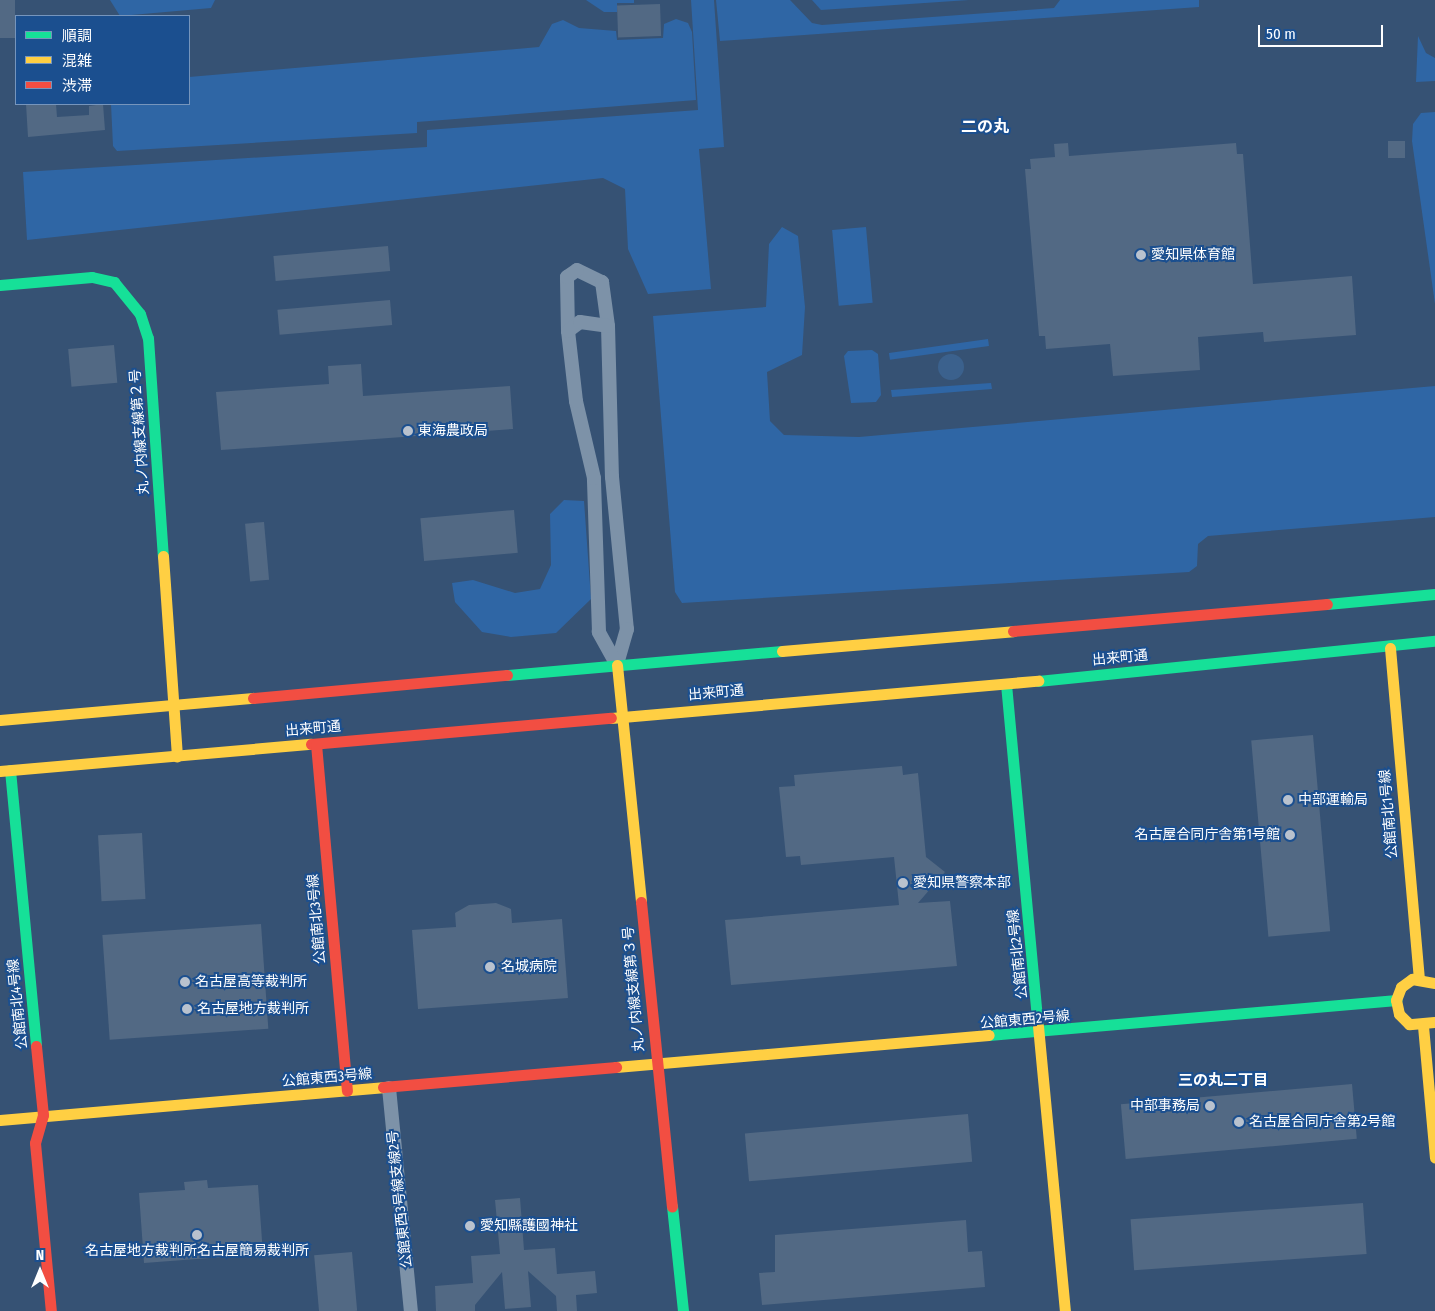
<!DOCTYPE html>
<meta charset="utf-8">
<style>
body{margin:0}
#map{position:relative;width:1435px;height:1311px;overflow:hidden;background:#365274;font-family:"Fira Sans Condensed","Noto Sans JP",sans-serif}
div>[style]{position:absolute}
.green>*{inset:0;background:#2f66a5;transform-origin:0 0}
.water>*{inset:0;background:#3b618d}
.round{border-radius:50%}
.building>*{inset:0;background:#526984;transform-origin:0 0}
.street>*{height:14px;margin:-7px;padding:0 7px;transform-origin:7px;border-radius:7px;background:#7d92a8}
.fast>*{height:11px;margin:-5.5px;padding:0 5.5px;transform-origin:5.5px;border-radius:5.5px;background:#16e098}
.slow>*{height:11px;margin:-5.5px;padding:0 5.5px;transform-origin:5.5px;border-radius:5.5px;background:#ffcf43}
.jam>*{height:11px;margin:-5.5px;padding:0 5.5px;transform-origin:5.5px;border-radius:5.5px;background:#f24e42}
.dots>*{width:14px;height:14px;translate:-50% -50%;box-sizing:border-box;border:2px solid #1b4f8f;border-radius:50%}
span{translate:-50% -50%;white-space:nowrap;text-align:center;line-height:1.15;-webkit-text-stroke:4px #1b4f8f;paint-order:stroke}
.poi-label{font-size:14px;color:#fff}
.left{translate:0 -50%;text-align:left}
.right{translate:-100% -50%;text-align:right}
.street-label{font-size:14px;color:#fff}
.neighbourhood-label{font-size:15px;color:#fff;font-weight:700}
.quarter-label{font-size:16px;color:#fff;font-weight:700}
.legend{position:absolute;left:15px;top:15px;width:175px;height:90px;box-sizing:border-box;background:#1b4f8f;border:1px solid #7695bc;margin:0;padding:6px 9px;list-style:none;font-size:15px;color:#fff}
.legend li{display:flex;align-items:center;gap:10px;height:25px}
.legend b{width:25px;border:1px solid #7695bc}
.north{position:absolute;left:15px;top:1246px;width:50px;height:50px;-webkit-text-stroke:4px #1b4f8f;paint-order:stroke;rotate:0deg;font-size:14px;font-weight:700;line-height:20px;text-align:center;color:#fff}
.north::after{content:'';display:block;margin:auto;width:18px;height:22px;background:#fff;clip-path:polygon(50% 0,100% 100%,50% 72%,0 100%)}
.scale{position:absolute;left:1258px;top:25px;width:125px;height:22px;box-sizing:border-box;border:2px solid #fff;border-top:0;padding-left:6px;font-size:15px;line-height:18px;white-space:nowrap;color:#fff;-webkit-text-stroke:4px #1b4f8f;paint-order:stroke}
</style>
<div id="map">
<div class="green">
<i style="clip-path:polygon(110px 0,215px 0,211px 8px,120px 16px)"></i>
<i style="clip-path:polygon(586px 0,634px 0,634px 3px,617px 3px,617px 12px,604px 12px)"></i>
<i style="clip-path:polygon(691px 0,714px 0,724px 147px,699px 149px,711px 289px,648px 294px,628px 249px,625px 189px,603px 178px,27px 240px,23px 172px,427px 147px,427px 130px,698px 110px)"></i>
<i style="clip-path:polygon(716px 0,790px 0,812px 23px,822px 25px,1054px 8px,1060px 0,1199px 0,1199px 7px,720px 41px)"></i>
<i style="clip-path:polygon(812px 0,969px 0,821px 10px)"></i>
<i style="clip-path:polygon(676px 19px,688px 23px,692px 32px,696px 100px,417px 122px,417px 133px,117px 151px,113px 146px,111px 104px,189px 104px,189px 77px,539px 47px,552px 24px,563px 20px,579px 28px,616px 31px,617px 40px,663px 38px,664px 24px)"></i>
<i style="clip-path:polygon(1418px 36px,1426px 53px,1435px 58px,1435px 81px,1416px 82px)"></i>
<i style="clip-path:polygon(1435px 112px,1435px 304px,1412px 141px,1413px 124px,1421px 113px)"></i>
<i style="clip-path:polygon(782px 227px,798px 236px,805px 307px,802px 355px,767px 372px,770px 421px,784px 435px,859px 437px,1435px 386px,1435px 517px,1208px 536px,1198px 544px,1197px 566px,1189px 572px,682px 603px,675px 592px,653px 316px,766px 307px,769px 244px)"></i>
<i style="left:866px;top:227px;width:76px;height:34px;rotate:85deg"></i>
<i style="left:988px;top:339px;width:7px;height:100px;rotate:82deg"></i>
<i style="clip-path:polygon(872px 350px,878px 354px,881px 395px,876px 402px,851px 403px,844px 356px,848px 351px)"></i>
<i style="clip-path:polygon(991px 383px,992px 389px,892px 397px,891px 390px)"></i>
<i style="clip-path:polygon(564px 500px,584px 501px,591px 599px,556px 633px,511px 637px,482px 632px,455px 602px,452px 583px,473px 580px,515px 593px,540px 589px,551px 565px,550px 514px)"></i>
</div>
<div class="water">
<i class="round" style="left:938px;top:354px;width:26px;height:26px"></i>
</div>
<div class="building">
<i style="left:0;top:0;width:15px;height:38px"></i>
<i style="left:660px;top:4px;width:32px;height:43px;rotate:88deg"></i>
<i style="clip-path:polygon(26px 104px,56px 104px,57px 117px,89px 115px,89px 106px,103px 104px,105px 130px,28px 137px)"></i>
<i style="left:1405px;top:141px;width:17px;height:17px;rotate:90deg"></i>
<i style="clip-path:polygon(1068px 143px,1069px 156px,1236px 143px,1237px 154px,1243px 154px,1253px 284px,1352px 276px,1356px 335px,1264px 342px,1263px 332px,1198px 337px,1200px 370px,1113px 376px,1110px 344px,1046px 349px,1045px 336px,1039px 336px,1025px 169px,1031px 169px,1030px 159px,1055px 157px,1054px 144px)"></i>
<i style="left:388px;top:246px;width:25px;height:115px;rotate:85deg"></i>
<i style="left:390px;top:300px;width:25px;height:113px;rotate:85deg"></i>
<i style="left:114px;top:345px;width:38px;height:46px;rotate:85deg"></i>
<i style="clip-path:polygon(361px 364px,363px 396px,510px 386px,513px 429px,221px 450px,216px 392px,329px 384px,328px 366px)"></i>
<i style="left:514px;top:510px;width:43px;height:94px;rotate:85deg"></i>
<i style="left:264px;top:522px;width:58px;height:19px;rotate:85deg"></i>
<i style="left:1313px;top:735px;width:197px;height:62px;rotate:85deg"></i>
<i style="clip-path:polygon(902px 766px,903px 775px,918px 773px,926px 857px,945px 872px,918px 903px,950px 901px,957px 966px,731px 985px,725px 920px,899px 905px,894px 857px,801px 865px,800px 856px,786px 857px,779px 787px,795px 786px,794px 775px)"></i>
<i style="left:142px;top:833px;width:66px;height:44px;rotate:87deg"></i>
<i style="clip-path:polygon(496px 903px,511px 909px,512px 923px,562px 919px,568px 998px,418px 1009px,412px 930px,456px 927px,455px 913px,469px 905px)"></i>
<i style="left:261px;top:924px;width:105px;height:159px;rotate:86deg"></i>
<i style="left:1352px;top:1084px;width:55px;height:232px;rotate:85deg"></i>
<i style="left:968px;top:1114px;width:48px;height:224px;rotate:85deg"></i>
<i style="clip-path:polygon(207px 1180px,208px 1188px,258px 1185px,263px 1254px,144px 1263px,139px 1193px,185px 1190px,184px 1182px)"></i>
<i style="clip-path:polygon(520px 1198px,524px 1250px,555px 1248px,557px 1274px,595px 1271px,597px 1293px,576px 1295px,577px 1311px,557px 1311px,556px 1296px,528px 1271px,531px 1307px,505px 1309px,502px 1272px,475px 1305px,475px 1311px,436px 1311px,435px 1286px,473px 1283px,471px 1256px,500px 1254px,495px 1200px)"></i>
<i style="left:1363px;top:1203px;width:51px;height:233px;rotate:86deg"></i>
<i style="clip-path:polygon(966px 1220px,968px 1252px,982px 1251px,985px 1287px,762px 1305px,759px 1273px,775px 1272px,775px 1235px)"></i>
<i style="left:352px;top:1252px;width:59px;height:38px;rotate:85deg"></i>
</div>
<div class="street">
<i style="left:577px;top:270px;width:28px;rotate:26deg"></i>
<i style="left:602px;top:282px;width:44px;rotate:82.2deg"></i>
<i style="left:608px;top:326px;width:151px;rotate:88.5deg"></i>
<i style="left:612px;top:477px;width:153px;rotate:84.4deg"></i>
<i style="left:627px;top:629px;width:37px;rotate:106deg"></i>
<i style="left:617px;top:665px;width:38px;rotate:-119deg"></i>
<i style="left:599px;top:632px;width:154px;rotate:-91.9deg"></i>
<i style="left:594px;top:478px;width:79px;rotate:-103.2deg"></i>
<i style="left:576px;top:401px;width:70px;rotate:-96.5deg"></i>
<i style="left:568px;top:331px;width:54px;rotate:-91.1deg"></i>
<i style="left:567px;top:277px;width:12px;rotate:-35deg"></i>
<i style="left:568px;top:331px;width:15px;rotate:-37deg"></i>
<i style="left:580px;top:322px;width:28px;rotate:8deg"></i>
<i style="left:389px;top:1088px;width:224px;rotate:84.4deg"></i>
</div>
<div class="fast">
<i style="left:0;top:285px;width:92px;rotate:-5deg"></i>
<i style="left:92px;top:277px;width:23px;rotate:13deg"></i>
<i style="left:114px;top:282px;width:41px;rotate:50.9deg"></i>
<i style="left:140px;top:314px;width:25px;rotate:72deg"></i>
<i style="left:148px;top:338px;width:219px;rotate:86.1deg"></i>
<i style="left:1327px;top:604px;width:108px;rotate:-5.3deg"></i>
<i style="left:507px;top:675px;width:276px;rotate:-5deg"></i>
<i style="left:1038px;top:681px;width:399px;rotate:-5.8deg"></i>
<i style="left:1006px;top:684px;width:343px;rotate:84.7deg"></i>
<i style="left:10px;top:770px;width:277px;rotate:84.6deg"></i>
<i style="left:989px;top:1035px;width:409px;rotate:-4.9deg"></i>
<i style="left:672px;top:1206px;width:106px;rotate:84deg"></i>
</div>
<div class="slow">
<i style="left:163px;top:556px;width:201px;rotate:86deg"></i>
<i style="left:1390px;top:648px;width:331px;rotate:85deg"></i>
<i style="left:782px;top:651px;width:232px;rotate:-4.9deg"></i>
<i style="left:617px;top:665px;width:238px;rotate:84.2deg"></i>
<i style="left:611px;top:718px;width:429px;rotate:-5deg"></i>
<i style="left:0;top:720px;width:254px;rotate:-5deg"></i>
<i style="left:0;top:771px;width:312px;rotate:-5deg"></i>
<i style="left:1434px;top:1022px;width:25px;rotate:175deg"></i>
<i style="left:1409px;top:1024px;width:14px;rotate:-135deg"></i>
<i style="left:1399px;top:1014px;width:14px;rotate:-102deg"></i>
<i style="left:1396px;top:1000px;width:14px;rotate:-69deg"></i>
<i style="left:1401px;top:987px;width:14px;rotate:-36deg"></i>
<i style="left:1412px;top:979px;width:23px;rotate:10deg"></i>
<i style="left:1038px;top:1026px;width:286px;rotate:84.6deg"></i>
<i style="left:1423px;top:1026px;width:132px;rotate:84.8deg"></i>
<i style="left:616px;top:1067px;width:374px;rotate:-4.9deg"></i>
<i style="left:0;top:1120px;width:384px;rotate:-4.9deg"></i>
</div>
<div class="jam">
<i style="left:1013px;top:631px;width:315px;rotate:-4.9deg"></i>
<i style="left:253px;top:698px;width:255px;rotate:-5.2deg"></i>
<i style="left:311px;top:744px;width:301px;rotate:-5deg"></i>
<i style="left:316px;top:744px;width:348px;rotate:84.9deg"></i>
<i style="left:641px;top:902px;width:306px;rotate:84.2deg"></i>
<i style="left:36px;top:1046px;width:69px;rotate:84.2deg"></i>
<i style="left:43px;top:1115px;width:29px;rotate:106deg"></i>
<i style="left:35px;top:1143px;width:169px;rotate:84.6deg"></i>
<i style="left:383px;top:1087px;width:234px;rotate:-4.9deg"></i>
</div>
<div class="dots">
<i style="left:1141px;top:255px;background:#b9c2ce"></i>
<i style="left:408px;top:431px;background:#b9c2ce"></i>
<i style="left:1288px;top:800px;background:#b9c2ce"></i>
<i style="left:1290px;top:835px;background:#b9c2ce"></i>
<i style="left:903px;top:883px;background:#b9c2ce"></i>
<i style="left:490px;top:967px;background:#b9c2ce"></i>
<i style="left:185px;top:982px;background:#b9c2ce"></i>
<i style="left:187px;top:1009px;background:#b9c2ce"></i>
<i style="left:1210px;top:1106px;background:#b9c2ce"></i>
<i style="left:1239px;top:1122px;background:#b9c2ce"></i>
<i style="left:470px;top:1226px;background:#b9c2ce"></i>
<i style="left:197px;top:1235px;background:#b9c2ce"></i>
</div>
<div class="poi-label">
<span class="left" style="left:1151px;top:255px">愛知県体育館</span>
<span class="left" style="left:418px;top:431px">東海農政局</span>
<span class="left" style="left:1298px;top:800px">中部運輸局</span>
<span class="right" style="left:1280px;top:835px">名古屋合同庁舎第1号館</span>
<span class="left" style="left:913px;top:883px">愛知県警察本部</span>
<span class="left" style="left:501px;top:967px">名城病院</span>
<span class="left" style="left:195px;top:982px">名古屋高等裁判所</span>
<span class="left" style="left:197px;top:1009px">名古屋地方裁判所</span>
<span class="right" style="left:1200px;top:1106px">中部事務局</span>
<span class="left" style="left:1249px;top:1122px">名古屋合同庁舎第2号館</span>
<span class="left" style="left:480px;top:1226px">愛知縣護國神社</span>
<span style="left:197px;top:1251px">名古屋地方裁判所名古屋簡易裁判所</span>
</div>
<div class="street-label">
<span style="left:140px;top:432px;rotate:-94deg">丸ノ内線支線第２号</span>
<span style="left:1120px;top:658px;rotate:-5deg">出来町通</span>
<span style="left:716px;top:693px;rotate:-5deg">出来町通</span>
<span style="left:313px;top:729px;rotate:-5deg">出来町通</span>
<span style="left:1389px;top:814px;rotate:-95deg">公館南北1号線</span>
<span style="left:317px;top:919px;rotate:-95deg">公館南北3号線</span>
<span style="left:1018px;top:954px;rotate:-96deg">公館南北2号線</span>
<span style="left:634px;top:989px;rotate:-95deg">丸ノ内線支線第３号</span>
<span style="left:18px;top:1004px;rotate:-96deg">公館南北4号線</span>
<span style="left:1025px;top:1020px;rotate:-5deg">公館東西2号線</span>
<span style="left:327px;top:1078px;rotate:-5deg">公館東西3号線</span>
<span style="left:400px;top:1199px;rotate:-96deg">公館東西3号線支線2号</span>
</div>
<div class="neighbourhood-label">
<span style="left:1223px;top:1081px">三の丸二丁目</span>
</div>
<div class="quarter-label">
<span style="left:985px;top:127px">二の丸</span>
</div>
<ul class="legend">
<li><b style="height:6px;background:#16e098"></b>順調</li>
<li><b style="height:6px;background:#ffcf43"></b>混雑</li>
<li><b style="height:6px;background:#f24e42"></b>渋滞</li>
</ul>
<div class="north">N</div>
<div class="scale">50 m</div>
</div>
